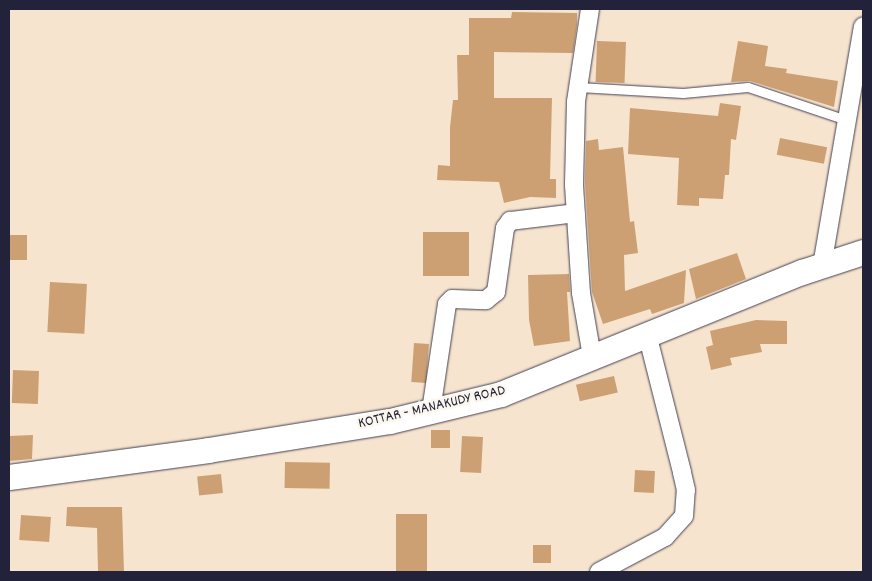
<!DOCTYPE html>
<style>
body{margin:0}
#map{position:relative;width:872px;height:581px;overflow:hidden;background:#f7e4ce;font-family:Dekko,sans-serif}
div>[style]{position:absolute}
.building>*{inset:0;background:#cda074;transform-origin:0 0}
.roads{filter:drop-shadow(0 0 1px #423f51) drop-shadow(0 0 1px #423f51)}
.lane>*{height:9px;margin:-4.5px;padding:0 4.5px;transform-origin:4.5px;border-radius:4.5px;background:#fff}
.street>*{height:18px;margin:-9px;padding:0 9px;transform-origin:9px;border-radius:9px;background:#fff}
.secondary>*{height:25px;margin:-12.5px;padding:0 12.5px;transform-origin:12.5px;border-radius:12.5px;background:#fff}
span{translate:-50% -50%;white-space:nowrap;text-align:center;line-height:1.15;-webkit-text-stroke:5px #fbf7ec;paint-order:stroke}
.street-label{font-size:15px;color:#22223b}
.frame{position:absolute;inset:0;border:10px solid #22223b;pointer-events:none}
</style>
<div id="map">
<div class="building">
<i style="clip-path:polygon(512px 12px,577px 13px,577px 25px,573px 53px,494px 52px,494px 98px,552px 98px,550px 179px,556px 179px,556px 198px,530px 197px,504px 203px,499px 182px,437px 180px,438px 165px,450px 166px,450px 127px,453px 100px,458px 100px,457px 55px,469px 55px,469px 18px,511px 18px)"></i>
<i style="left:597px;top:41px;width:29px;height:41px;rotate:2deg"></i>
<i style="clip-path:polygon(738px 41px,768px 46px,765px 66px,787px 69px,786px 73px,838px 81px,834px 107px,750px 81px,731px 82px)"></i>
<i style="clip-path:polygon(720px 103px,741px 106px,736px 140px,731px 139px,729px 175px,725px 175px,723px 199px,699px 198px,699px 206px,677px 205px,679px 158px,628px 154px,630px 108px,718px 116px)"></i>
<i style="left:780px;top:138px;width:48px;height:17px;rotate:11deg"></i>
<i style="clip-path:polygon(598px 139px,599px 150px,623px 147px,630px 222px,634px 221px,638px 253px,624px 255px,625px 291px,686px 270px,684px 303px,652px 314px,650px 309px,603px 324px,592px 292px,585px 183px,586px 141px)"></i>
<i style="left:423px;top:232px;width:46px;height:44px"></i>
<i style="left:9px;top:235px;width:18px;height:25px"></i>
<i style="clip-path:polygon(737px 253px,746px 279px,696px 299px,689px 269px)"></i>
<i style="clip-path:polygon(569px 274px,570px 292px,567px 292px,570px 341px,534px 346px,529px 320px,528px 275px)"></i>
<i style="left:50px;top:282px;width:37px;height:50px;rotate:3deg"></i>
<i style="clip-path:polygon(756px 320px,787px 321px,787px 344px,760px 344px,762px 352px,730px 358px,732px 365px,711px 370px,706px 347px,713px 345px,710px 331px)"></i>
<i style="left:414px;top:343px;width:15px;height:39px;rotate:4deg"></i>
<i style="left:13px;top:370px;width:26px;height:33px;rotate:2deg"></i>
<i style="left:614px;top:376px;width:17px;height:39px;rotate:77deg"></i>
<i style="left:431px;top:430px;width:19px;height:18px"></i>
<i style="clip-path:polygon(33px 435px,32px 459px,9px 461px,9px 436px)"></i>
<i style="left:462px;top:436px;width:21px;height:36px;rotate:3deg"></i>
<i style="left:285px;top:462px;width:45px;height:26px;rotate:1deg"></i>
<i style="left:635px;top:470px;width:20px;height:22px;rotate:3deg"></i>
<i style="left:221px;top:474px;width:19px;height:24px;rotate:84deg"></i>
<i style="clip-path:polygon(67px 507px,122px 507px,124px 572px,98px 572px,97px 528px,66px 526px)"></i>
<i style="left:396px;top:514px;width:31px;height:58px"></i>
<i style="left:21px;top:515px;width:30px;height:25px;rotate:4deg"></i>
<i style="left:533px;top:545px;width:18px;height:18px"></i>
</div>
<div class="roads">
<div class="lane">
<i style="left:578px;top:87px;width:105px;rotate:3.3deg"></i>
<i style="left:683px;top:93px;width:65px;rotate:-5.3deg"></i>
<i style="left:748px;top:87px;width:103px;rotate:18.6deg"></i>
</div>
<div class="street">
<i style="left:590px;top:9px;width:94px;rotate:98.6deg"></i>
<i style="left:576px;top:102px;width:83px;rotate:91.4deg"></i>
<i style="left:574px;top:185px;width:108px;rotate:86.3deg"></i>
<i style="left:581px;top:293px;width:65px;rotate:80.2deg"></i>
<i style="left:822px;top:266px;width:243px;rotate:-80.3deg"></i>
<i style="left:431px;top:411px;width:108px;rotate:-81.5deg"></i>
<i style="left:447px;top:304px;width:7px;rotate:-45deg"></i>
<i style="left:452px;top:299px;width:34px;rotate:2deg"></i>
<i style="left:486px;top:300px;width:13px;rotate:-39deg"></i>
<i style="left:496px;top:292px;width:65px;rotate:-82deg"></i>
<i style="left:505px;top:228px;width:9px;rotate:-54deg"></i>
<i style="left:510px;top:221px;width:66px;rotate:-6.9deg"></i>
<i style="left:599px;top:572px;width:75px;rotate:-27.9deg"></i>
<i style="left:665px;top:537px;width:28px;rotate:-48deg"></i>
<i style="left:684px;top:516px;width:26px;rotate:-86deg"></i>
<i style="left:686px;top:490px;width:18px;rotate:-103deg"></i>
<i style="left:682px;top:472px;width:142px;rotate:-104.2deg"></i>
</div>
<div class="secondary">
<i style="left:9px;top:477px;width:201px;rotate:-7.7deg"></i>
<i style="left:208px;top:450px;width:184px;rotate:-9.1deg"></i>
<i style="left:390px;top:421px;width:114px;rotate:-13.7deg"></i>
<i style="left:501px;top:394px;width:325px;rotate:-22.1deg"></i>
<i style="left:802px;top:272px;width:64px;rotate:-18.2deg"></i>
</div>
</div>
<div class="street-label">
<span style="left:432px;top:408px;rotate:-13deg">KOTTAR - MANAKUDY ROAD</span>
</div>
<div class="frame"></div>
</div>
